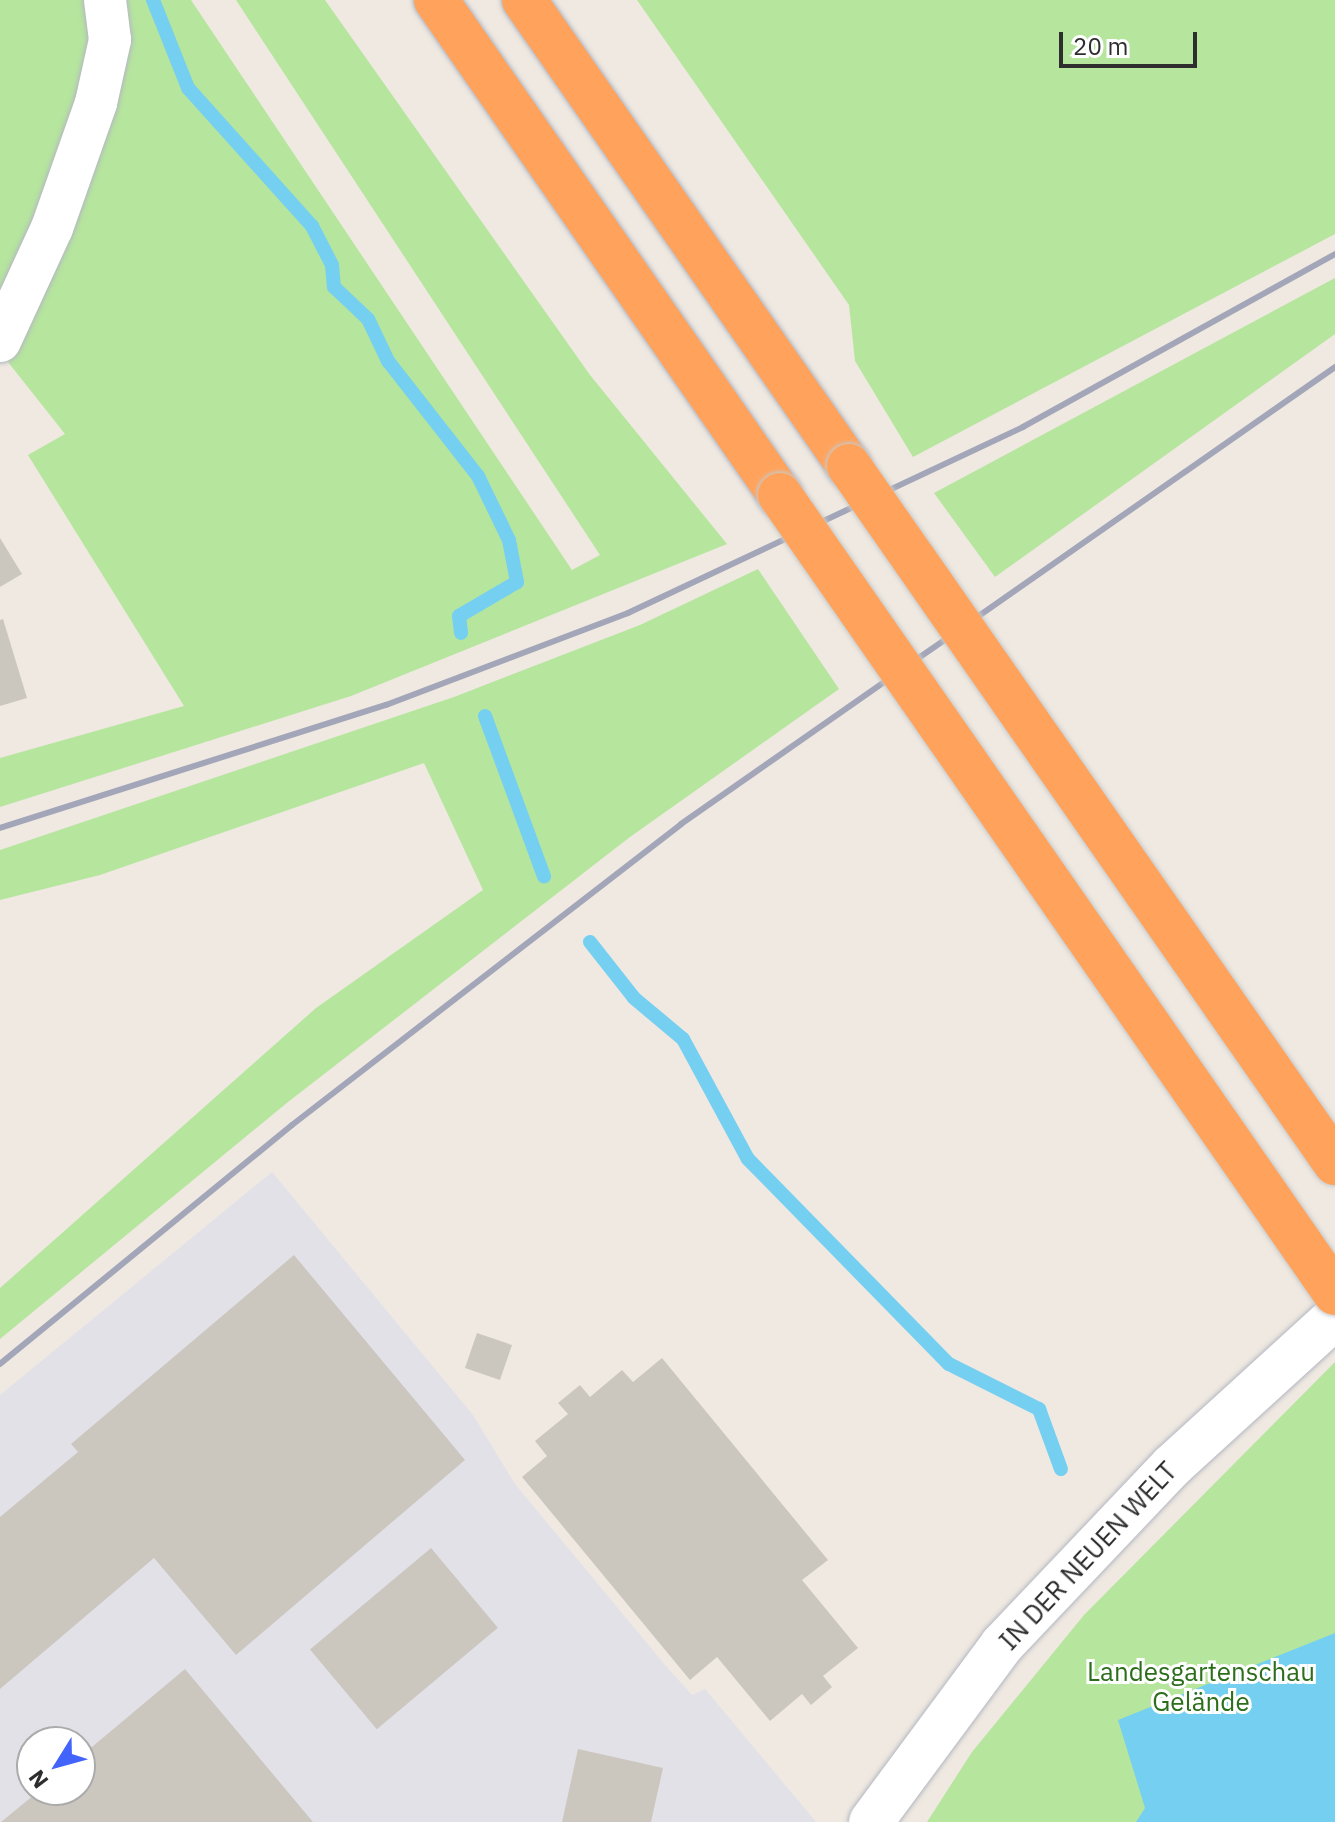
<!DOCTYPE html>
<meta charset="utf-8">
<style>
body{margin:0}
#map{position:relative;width:1335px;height:1822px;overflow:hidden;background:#efe9e1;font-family:"IBM Plex Sans",sans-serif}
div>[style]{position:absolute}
.industrial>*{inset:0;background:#e3e1e8}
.green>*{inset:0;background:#b6e59e}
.water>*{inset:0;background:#75cff0}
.stream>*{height:14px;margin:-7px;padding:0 7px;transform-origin:7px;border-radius:7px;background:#75cff0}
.building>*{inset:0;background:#cbc7bf;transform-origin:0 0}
.roads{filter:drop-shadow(0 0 2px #b4b7c1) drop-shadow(0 0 2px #b4b7c1)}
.minor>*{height:42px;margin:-21px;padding:0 21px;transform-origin:21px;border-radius:21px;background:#fff}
.tertiary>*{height:44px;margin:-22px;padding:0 22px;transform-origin:22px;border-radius:22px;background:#fff}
.motorway>*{height:44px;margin:-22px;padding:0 22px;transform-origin:22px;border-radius:22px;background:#ffa35c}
.rail>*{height:6px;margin:-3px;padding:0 3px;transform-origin:3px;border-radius:3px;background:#a3a6b8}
.bridges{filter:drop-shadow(0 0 2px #c9c9c9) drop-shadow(0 0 2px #c9c9c9)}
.motorway-bridge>*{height:44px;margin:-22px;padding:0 22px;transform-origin:22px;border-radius:22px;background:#ffa35c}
span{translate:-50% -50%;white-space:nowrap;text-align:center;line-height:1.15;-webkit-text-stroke:6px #fff;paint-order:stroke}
.street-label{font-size:26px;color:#2e2e2e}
.park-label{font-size:26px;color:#2c6e1b}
.north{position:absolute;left:16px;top:1726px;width:80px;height:80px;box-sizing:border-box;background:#fff;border:2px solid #ababab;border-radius:50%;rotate:233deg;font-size:22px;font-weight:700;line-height:32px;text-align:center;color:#2e2e2e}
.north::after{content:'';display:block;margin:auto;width:28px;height:36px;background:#4264fb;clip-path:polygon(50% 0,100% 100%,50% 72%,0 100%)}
.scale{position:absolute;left:1059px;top:32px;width:138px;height:36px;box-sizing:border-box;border:4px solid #2e2e2e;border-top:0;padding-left:10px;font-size:24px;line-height:28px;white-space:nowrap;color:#2e2e2e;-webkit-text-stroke:6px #fff;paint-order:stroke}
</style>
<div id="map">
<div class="industrial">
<i style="clip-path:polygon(evenodd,272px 1172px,473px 1415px,515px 1484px,665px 1665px,692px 1695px,705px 1689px,816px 1822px,0 1822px,0 1395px,272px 1172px,32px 1742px,80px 1742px,80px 1790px,32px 1790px,32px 1742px)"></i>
</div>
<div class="green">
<i style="clip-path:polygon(0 0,87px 0,89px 44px,88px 72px,59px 156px,0 303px)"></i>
<i style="clip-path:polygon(122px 0,191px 0,572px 570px,600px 555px,236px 0,325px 0,590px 375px,727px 544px,351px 696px,0 807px,0 758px,184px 706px,28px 455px,65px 434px,8px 362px,32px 312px)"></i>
<i style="clip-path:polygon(637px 0,1335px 0,1335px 234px,913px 457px,855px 361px,849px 305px)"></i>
<i style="clip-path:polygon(1335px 278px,1335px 334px,995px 577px,934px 493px)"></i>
<i style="clip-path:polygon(758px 569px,839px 689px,630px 837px,288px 1102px,0 1339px,0 1288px,316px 1008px,483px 890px,424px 763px,100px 875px,0 900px,0 850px,454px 697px,640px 625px)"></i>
<i style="clip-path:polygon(1335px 1362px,1335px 1822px,927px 1822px,972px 1752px,1084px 1615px)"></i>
</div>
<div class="water">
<i style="clip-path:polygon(1335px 1633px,1335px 1822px,1136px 1822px,1145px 1808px,1118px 1720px)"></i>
</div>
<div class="stream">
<i style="left:153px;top:0;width:95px;rotate:68.3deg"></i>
<i style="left:188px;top:88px;width:186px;rotate:48.1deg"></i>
<i style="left:312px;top:226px;width:44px;rotate:62.9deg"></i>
<i style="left:332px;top:265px;width:22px;rotate:85deg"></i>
<i style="left:334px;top:287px;width:47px;rotate:43.3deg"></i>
<i style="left:368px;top:319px;width:47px;rotate:64.5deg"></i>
<i style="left:388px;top:361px;width:146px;rotate:52deg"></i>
<i style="left:478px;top:476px;width:71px;rotate:64.2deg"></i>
<i style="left:509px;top:540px;width:43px;rotate:79.2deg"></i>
<i style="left:517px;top:582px;width:67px;rotate:149.6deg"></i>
<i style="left:459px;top:616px;width:17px;rotate:83deg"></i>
<i style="left:485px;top:716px;width:171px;rotate:69.8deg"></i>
<i style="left:590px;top:942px;width:71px;rotate:51.8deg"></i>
<i style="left:634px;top:998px;width:64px;rotate:39.9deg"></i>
<i style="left:683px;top:1039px;width:136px;rotate:61.6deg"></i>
<i style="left:748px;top:1159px;width:287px;rotate:45.6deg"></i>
<i style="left:949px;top:1364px;width:101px;rotate:26.6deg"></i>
<i style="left:1039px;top:1409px;width:64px;rotate:69.9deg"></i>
</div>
<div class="building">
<i style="clip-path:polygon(0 538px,22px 574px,0 587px)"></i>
<i style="clip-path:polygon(3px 619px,27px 698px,0 706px,0 620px)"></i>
<i style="clip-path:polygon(294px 1255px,465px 1460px,236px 1655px,154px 1558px,0 1689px,0 1517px,78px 1452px,71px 1444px)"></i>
<i style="left:477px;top:1333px;width:37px;height:37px;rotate:19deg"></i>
<i style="clip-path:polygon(662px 1358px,828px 1560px,802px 1580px,858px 1648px,823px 1676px,832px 1687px,811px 1705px,802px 1694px,770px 1721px,717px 1657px,690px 1680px,522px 1477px,547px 1456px,535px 1441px,568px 1414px,558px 1403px,580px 1385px,590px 1397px,622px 1370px,633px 1382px)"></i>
<i style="left:431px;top:1548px;width:104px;height:158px;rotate:50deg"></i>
<i style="clip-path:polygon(185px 1669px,313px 1822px,1px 1822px,40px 1790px,80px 1790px,80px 1757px)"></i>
<i style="clip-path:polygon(578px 1749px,663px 1768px,651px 1822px,562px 1822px)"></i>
</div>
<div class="roads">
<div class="minor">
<i style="left:0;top:341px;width:124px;rotate:-65.3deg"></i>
<i style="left:52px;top:228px;width:133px;rotate:-70.6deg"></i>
<i style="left:96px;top:103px;width:65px;rotate:-77.5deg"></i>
<i style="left:110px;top:40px;width:40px;rotate:-97.1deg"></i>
</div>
<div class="tertiary">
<i style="left:871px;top:1822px;width:220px;rotate:-53.5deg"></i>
<i style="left:1002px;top:1645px;width:247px;rotate:-46.5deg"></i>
<i style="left:1172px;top:1466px;width:221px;rotate:-42.4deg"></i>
</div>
<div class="motorway">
<i style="left:436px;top:0;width:603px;rotate:55.2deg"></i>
<i style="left:524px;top:0;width:568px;rotate:55.11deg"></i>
</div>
</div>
<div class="rail">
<i style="left:0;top:828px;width:405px;rotate:-17.7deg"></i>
<i style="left:386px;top:705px;width:259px;rotate:-20.8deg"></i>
<i style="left:628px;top:613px;width:437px;rotate:-25.2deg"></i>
<i style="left:1023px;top:427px;width:357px;rotate:-29deg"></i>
<i style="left:0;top:1364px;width:377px;rotate:-39.3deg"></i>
<i style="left:292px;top:1125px;width:492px;rotate:-37.7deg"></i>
<i style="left:681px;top:824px;width:798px;rotate:-34.94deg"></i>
</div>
<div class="bridges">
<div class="motorway-bridge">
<i style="left:849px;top:466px;width:850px;rotate:55.11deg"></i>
<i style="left:780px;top:495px;width:972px;rotate:55.18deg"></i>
</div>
</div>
<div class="street-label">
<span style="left:1088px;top:1556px;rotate:-47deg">IN DER NEUEN WELT</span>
</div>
<div class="park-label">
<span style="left:1201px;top:1687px">Landesgartenschau<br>Gelände</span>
</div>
<div class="north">N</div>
<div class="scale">20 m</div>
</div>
